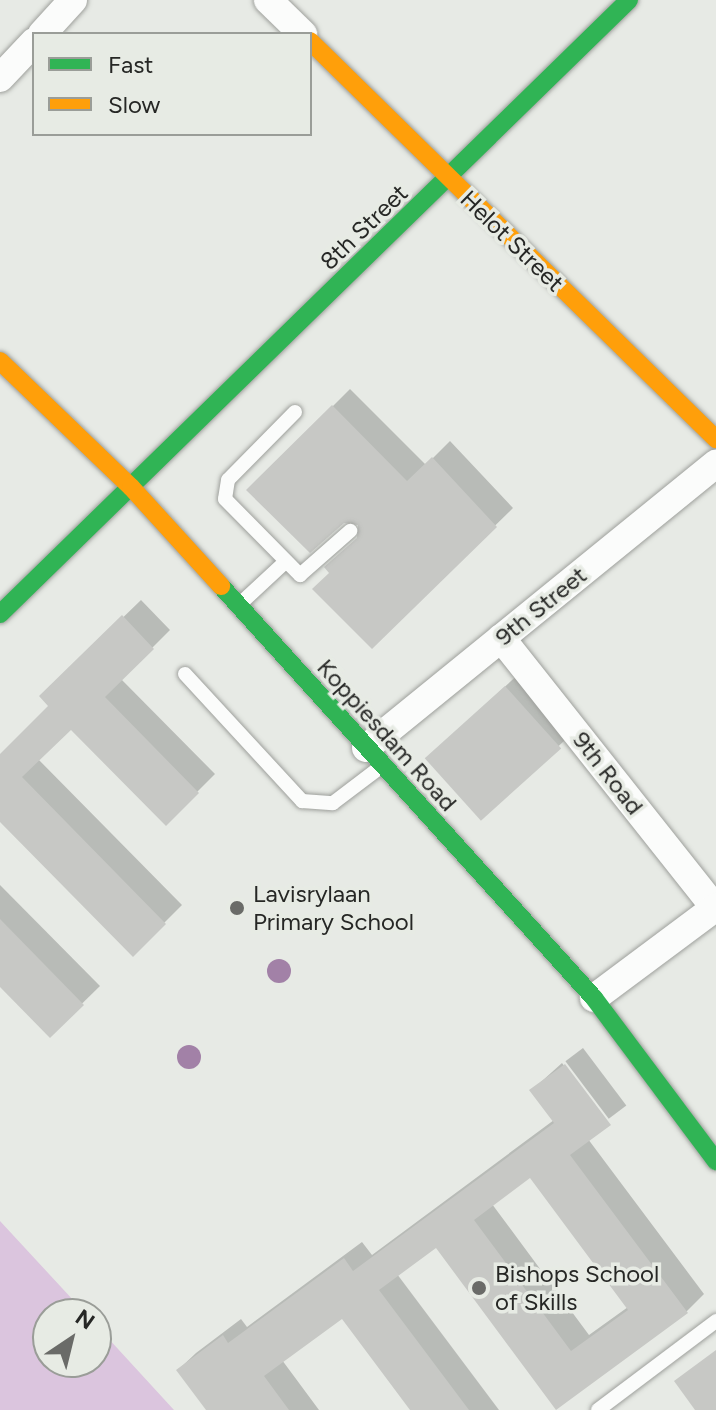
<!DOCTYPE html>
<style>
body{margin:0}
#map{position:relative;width:716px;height:1410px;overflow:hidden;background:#e7eae5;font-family:Figtree,sans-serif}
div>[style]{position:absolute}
.green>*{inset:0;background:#dbc5de}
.shadow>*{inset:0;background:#0003;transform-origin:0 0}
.building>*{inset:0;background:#c7c8c5;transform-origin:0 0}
.roads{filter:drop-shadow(0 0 2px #9ea09c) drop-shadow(0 0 2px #9ea09c)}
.lane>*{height:14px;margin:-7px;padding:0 7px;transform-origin:7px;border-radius:7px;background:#fbfcfb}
.street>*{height:28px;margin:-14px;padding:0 14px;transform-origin:14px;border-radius:14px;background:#fbfcfb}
.fast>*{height:18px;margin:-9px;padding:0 9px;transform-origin:9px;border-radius:9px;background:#30b455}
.slow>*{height:18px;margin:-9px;padding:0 9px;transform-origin:9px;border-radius:9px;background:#ff9f0a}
.trees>*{width:24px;height:24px;margin:-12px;border-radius:50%;background:#a281a7}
.dots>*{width:22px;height:22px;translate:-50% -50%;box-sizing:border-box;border:4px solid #e7ebe4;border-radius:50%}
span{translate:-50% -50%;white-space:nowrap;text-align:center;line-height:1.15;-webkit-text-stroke:7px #e7ebe4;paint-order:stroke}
.street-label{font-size:24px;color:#262725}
.poi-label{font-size:24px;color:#262725}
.left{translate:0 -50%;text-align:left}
.legend{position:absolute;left:32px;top:32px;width:280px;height:104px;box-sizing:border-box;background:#e7ebe4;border:2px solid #9a9d98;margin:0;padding:10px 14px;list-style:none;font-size:24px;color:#262725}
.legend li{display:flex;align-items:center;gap:16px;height:40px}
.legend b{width:40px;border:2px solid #9a9d98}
.north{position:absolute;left:32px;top:1298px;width:80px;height:80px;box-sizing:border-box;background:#e7ebe4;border:2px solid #9a9d98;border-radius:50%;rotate:35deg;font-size:22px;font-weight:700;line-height:32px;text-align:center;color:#262725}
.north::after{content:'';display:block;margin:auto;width:28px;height:36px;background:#6a6b68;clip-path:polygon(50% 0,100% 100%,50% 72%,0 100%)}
</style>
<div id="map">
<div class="green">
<i style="clip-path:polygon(0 1221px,86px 1314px,48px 1314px,48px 1362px,96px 1362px,96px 1325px,174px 1410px,0 1410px)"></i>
</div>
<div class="shadow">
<i style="clip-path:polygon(350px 389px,426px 465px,450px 441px,513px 508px,372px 646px,332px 573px,359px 537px,360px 523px,249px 490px)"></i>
<i style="clip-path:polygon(141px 600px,170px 630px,121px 679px,215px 774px,166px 823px,71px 727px,38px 759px,182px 905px,133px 954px,0 819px,0 756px,51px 706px,42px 696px)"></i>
<i style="clip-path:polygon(523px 670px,577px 729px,482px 817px,445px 742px)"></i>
<i style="clip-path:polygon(0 885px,100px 986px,50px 1035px,0 986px)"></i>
<i style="left:583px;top:1048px;width:72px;height:22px;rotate:53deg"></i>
<i style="clip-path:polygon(evenodd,562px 1063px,607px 1124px,588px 1139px,704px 1294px,687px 1311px,557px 1408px,436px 1245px,397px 1274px,499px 1410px,412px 1410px,342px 1316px,282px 1360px,319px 1410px,208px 1410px,178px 1370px,196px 1353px,241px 1319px,247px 1327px,362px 1242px,372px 1255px,554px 1120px,532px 1090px,562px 1063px,531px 1176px,628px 1307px,589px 1335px,492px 1204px,531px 1176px)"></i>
</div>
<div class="building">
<i style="clip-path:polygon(332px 405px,407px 481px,432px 457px,497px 527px,372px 649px,312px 589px,329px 573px,324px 567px,357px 538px,358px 525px,344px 523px,310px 553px,246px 490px)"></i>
<i style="clip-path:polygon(122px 615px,154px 649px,105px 697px,199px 793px,166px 826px,71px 730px,22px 777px,166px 924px,133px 957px,0 822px,0 754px,48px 706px,39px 696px)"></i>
<i style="left:505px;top:686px;width:84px;height:108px;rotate:48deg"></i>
<i style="clip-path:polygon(0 919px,84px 1005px,50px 1038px,0 987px)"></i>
<i style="clip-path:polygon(evenodd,565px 1064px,611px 1125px,570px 1155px,688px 1313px,556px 1410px,436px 1248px,379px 1290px,469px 1410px,410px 1410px,342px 1319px,264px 1376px,289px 1410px,206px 1410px,176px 1370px,223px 1335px,228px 1343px,344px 1258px,353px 1271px,554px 1123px,529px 1090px,565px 1064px,530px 1178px,628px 1310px,571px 1351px,474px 1220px,530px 1178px)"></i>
<i style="clip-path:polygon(716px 1350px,716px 1410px,695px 1410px,674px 1381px)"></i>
</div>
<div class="roads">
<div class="lane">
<i style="left:295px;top:412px;width:95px;rotate:134.6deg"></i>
<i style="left:228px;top:480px;width:19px;rotate:99deg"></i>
<i style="left:225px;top:499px;width:107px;rotate:45.4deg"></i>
<i style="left:300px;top:575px;width:67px;rotate:-41.3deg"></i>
<i style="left:241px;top:603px;width:59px;rotate:-42.9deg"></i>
<i style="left:185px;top:674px;width:173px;rotate:47.3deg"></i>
<i style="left:302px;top:801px;width:31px;rotate:4deg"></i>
<i style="left:333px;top:803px;width:61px;rotate:-37.1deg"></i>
<i style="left:598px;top:1410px;width:148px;rotate:-37deg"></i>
</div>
<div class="street">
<i style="left:268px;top:0;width:49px;rotate:44.2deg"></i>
<i style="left:42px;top:34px;width:46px;rotate:-47.6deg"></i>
<i style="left:0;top:78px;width:50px;rotate:-46.6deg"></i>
<i style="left:501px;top:638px;width:345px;rotate:51.6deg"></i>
<i style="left:366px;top:748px;width:451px;rotate:-39.1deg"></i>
<i style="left:594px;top:998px;width:152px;rotate:-36.7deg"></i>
</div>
<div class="fast">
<i style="left:221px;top:586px;width:556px;rotate:47.84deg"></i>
<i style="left:594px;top:998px;width:204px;rotate:53.2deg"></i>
<i style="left:0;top:614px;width:879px;rotate:-44.31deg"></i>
</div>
<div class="slow">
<i style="left:310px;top:41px;width:569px;rotate:44.43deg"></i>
<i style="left:0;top:361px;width:182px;rotate:43.9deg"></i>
<i style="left:131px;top:487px;width:134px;rotate:47.7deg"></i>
</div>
</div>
<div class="trees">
<i style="left:279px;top:971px"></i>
<i style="left:189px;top:1057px"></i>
</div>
<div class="dots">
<i style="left:237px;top:908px;background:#6a6b68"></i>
<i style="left:479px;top:1288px;background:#6a6b68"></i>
</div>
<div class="street-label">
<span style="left:364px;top:227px;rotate:-44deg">8th Street</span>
<span style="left:512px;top:241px;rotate:44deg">Helot Street</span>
<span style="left:541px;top:606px;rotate:-39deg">9th Street</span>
<span style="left:387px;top:735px;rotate:48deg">Koppiesdam Road</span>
<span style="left:608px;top:773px;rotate:52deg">9th Road</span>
</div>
<div class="poi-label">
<span class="left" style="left:253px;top:908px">Lavisrylaan<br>Primary School</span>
<span class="left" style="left:495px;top:1288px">Bishops School<br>of Skills</span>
</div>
<ul class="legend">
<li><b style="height:10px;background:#30b455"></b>Fast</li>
<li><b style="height:10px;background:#ff9f0a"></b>Slow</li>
</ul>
<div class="north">N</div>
</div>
